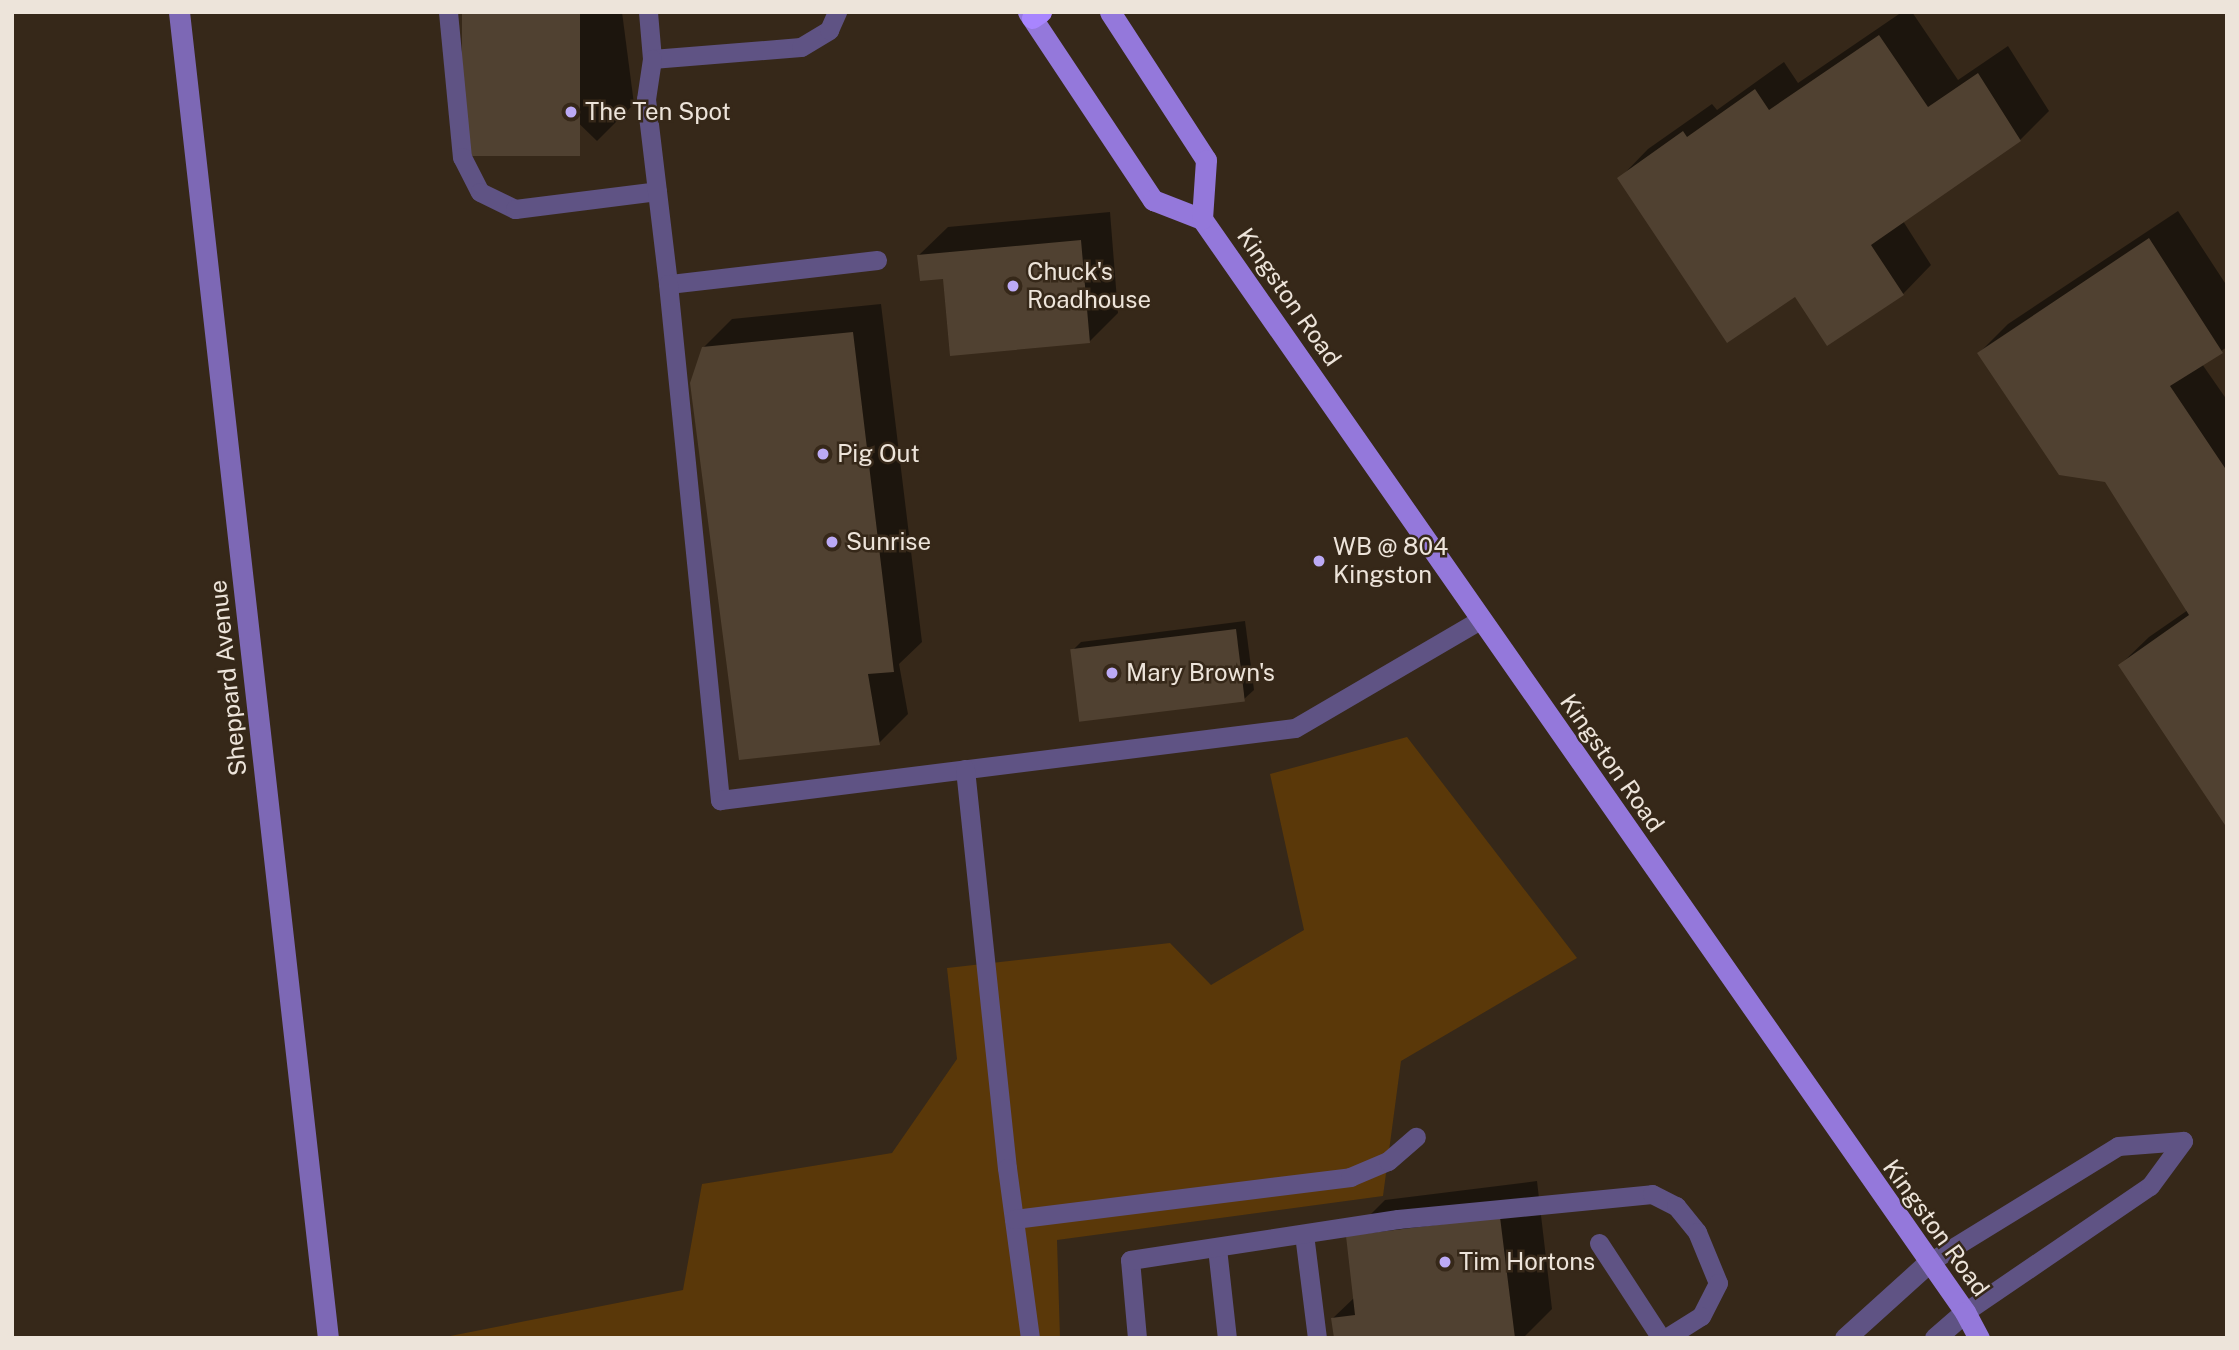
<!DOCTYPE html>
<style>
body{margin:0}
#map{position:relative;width:2239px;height:1350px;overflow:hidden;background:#362819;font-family:"Public Sans",sans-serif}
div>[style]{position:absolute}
.green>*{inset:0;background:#5a3809}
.shadow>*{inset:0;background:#0007}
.building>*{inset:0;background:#504131;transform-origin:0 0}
.lane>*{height:19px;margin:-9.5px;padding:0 9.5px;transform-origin:9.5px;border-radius:9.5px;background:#5f5384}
.street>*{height:21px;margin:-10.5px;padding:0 10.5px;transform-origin:10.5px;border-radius:10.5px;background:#5f5384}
.secondary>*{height:21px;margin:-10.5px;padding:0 10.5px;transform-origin:10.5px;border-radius:10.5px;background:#7d68b5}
.primary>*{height:21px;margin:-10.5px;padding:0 10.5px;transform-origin:10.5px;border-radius:10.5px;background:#9478db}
.highway>*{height:21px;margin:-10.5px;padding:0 10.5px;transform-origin:10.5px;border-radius:10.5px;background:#a885fe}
.dots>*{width:19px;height:19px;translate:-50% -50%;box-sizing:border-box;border:4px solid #362819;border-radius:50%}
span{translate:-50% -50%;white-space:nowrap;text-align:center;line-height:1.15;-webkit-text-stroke:5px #362819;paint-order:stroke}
.poi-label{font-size:24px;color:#ede4da}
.left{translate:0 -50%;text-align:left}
.street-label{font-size:24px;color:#ede4da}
.frame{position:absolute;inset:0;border:14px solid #ede4da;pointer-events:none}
</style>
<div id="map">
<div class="green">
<i style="clip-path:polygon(1407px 737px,1577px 958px,1401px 1061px,1383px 1196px,1057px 1240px,1060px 1338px,440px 1338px,683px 1290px,702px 1184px,892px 1153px,957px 1059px,947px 968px,1170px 943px,1211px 985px,1304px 930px,1270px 774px)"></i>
</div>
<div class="shadow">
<i style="clip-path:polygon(464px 12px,622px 12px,634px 104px,597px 141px)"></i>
<i style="clip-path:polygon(1902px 12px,1912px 12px,1958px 80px,2008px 46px,2049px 111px,2020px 140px,1903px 221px,1931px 265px,1903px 294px,1796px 294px,1620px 178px,1648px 149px,1712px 104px,1717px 110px,1784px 62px,1798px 83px)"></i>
<i style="clip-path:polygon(2178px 211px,2227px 286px,2227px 347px,2202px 364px,2227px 400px,2227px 825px,2120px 665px,2149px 637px,2188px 610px,2106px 481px,1979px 353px,2008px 324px)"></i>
<i style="clip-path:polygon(1110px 212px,1118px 313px,1089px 342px,944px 277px,919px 255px,948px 227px)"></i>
<i style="clip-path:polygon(881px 304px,922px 642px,899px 664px,908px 714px,879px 743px,703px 348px,732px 319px)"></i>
<i style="clip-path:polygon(1245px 621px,1254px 690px,1244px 699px,1072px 651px,1081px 642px)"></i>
<i style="clip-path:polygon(1537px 1181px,1552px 1309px,1523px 1338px,1336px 1338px,1333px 1318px,1355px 1297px,1348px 1237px,1385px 1200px)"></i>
</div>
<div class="building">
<i style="left:462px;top:12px;width:118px;height:144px"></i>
<i style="clip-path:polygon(1879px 35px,1928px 107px,1978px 73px,2021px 141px,1871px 245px,1904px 295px,1827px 346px,1795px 297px,1727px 343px,1617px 178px,1683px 131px,1687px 137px,1755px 89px,1769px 110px)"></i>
<i style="clip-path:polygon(2149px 238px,2223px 353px,2170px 386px,2227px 471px,2227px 828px,2118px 665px,2189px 615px,2105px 482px,2059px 475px,1977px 353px)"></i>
<i style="clip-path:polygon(1081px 240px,1090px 343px,950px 356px,943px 279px,920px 281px,917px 255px)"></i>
<i style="clip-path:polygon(853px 332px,894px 672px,868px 674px,880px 745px,739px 760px,690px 383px,702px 347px)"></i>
<i style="left:1236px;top:629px;width:73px;height:167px;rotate:83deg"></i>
<i style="clip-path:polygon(1500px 1217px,1515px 1338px,1334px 1338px,1331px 1318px,1355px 1315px,1346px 1236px)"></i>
</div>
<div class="lane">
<i style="left:448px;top:12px;width:146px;rotate:84.5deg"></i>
<i style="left:462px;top:157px;width:39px;rotate:63deg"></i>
<i style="left:480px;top:192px;width:39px;rotate:26deg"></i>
<i style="left:515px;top:209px;width:143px;rotate:-7.2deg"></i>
<i style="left:648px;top:12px;width:47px;rotate:85.1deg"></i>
<i style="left:652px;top:59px;width:149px;rotate:-4.6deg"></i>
<i style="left:801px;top:47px;width:33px;rotate:-31deg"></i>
<i style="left:829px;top:30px;width:20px;rotate:-66deg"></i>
<i style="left:652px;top:59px;width:40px;rotate:98.5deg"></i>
<i style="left:646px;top:99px;width:186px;rotate:83.2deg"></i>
<i style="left:877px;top:260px;width:210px;rotate:173.4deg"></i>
<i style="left:668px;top:284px;width:519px;rotate:84.25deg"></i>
<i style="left:720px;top:800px;width:579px;rotate:-7.14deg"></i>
<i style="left:1295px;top:728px;width:214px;rotate:-30.3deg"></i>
<i style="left:965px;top:769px;width:401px;rotate:84deg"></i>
<i style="left:1007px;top:1168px;width:172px;rotate:82.3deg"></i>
<i style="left:1014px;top:1219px;width:339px;rotate:-7.1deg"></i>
<i style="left:1350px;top:1177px;width:41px;rotate:-22.8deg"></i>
<i style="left:1388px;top:1161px;width:37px;rotate:-41deg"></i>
<i style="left:1304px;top:1234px;width:105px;rotate:82.9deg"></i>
<i style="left:1599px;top:1243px;width:113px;rotate:56.9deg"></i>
<i style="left:1217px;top:1248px;width:91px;rotate:83.7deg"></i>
<i style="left:1928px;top:1263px;width:223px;rotate:-31.6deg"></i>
<i style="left:2118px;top:1146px;width:65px;rotate:-4.4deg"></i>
<i style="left:1965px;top:1312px;width:224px;rotate:-34.3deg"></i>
<i style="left:2150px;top:1186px;width:56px;rotate:-53.7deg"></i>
<i style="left:1137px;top:1338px;width:78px;rotate:-95.1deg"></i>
<i style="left:1130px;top:1260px;width:271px;rotate:-8.7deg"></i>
<i style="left:1398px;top:1219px;width:255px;rotate:-5.6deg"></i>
<i style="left:1652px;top:1194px;width:27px;rotate:27deg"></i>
<i style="left:1676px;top:1206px;width:33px;rotate:51deg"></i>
<i style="left:1697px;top:1232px;width:55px;rotate:67.6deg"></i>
<i style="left:1718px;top:1283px;width:37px;rotate:117deg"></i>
<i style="left:1701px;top:1316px;width:41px;rotate:147.8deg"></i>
</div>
<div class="street">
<i style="left:1845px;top:1338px;width:112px;rotate:-42.1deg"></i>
<i style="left:1935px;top:1338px;width:40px;rotate:-41deg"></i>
</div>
<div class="secondary">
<i style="left:179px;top:12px;width:1334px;rotate:83.59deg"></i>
</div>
<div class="primary">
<i style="left:1028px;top:12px;width:226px;rotate:56.4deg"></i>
<i style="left:1153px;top:200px;width:53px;rotate:21.2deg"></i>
<i style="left:1202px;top:219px;width:1333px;rotate:55.08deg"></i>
<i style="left:1965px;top:1312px;width:30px;rotate:62deg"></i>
<i style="left:1110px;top:12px;width:176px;rotate:57deg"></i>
<i style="left:1206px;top:160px;width:59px;rotate:93.9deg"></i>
</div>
<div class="highway">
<i style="left:1032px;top:18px;width:11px;rotate:-34deg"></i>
</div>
<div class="dots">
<i style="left:571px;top:112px;background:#bcaaf6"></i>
<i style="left:1013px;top:286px;background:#bcaaf6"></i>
<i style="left:823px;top:454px;background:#bcaaf6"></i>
<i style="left:832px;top:542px;background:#bcaaf6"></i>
<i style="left:1319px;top:561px;background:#bcaaf6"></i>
<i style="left:1112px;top:673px;background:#bcaaf6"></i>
<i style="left:1445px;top:1262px;background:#bcaaf6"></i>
</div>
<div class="poi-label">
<span class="left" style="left:585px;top:112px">The Ten Spot</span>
<span class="left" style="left:1027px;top:286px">Chuck's<br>Roadhouse</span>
<span class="left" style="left:837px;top:454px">Pig Out</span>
<span class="left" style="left:846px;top:542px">Sunrise</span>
<span class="left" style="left:1333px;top:561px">WB @ 804<br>Kingston</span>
<span class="left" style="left:1126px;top:673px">Mary Brown's</span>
<span class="left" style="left:1459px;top:1262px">Tim Hortons</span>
</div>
<div class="street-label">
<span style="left:1289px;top:297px;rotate:55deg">Kingston Road</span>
<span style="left:228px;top:678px;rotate:-96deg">Sheppard Avenue</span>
<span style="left:1612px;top:763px;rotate:55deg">Kingston Road</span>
<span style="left:1936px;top:1228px;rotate:54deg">Kingston Road</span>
</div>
<div class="frame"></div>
</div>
